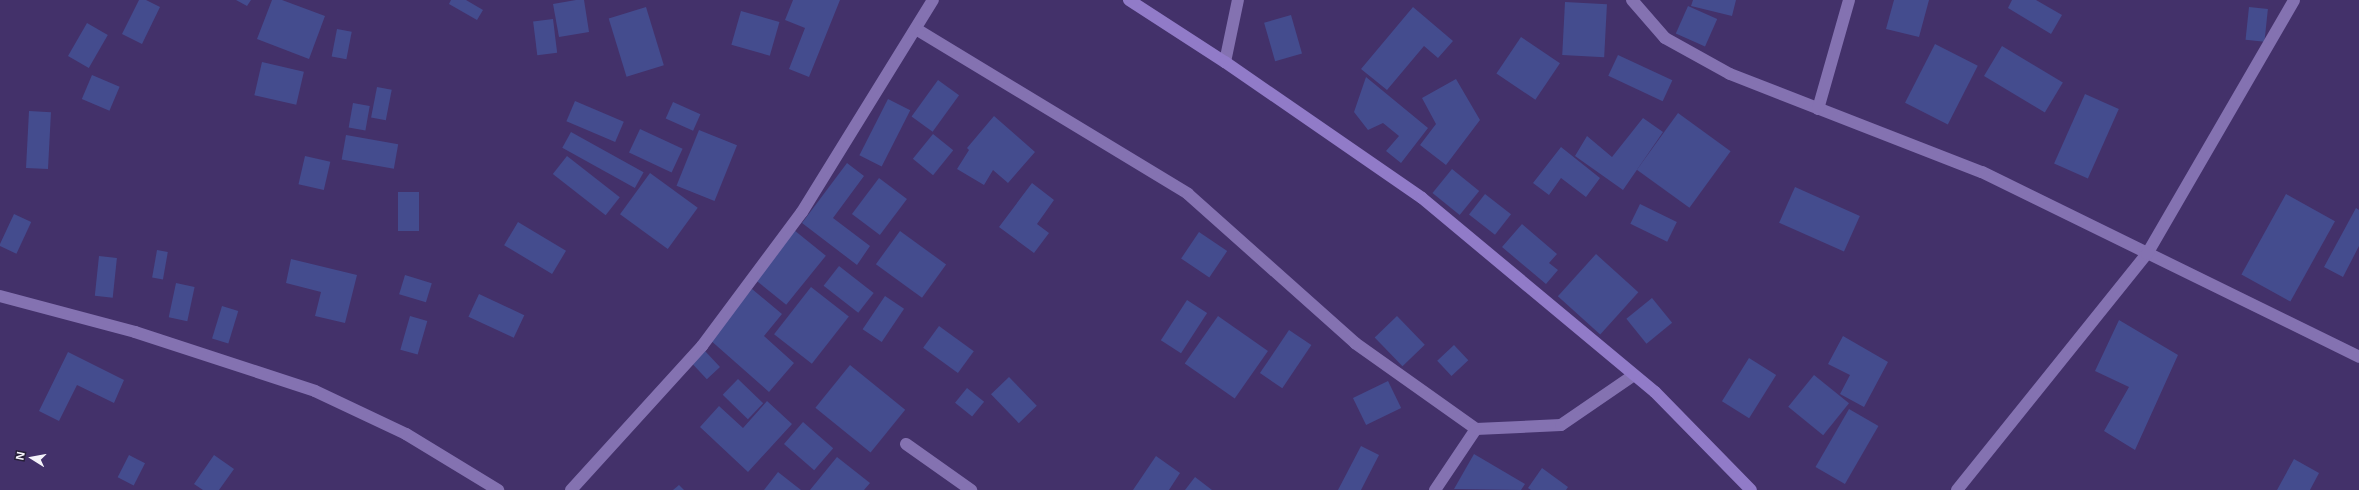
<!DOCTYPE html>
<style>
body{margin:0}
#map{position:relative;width:2359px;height:490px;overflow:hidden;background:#43316a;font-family:"Open Sans",sans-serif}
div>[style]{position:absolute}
.building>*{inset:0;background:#444c8e;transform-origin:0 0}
.street>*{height:12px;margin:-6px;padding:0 6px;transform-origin:6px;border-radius:6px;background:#8472b1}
.secondary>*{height:12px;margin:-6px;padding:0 6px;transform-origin:6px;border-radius:6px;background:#917bc8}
span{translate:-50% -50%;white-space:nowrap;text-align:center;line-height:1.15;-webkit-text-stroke:3px #272039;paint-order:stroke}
.north{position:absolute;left:12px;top:438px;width:40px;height:40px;-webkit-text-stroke:3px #272039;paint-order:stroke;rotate:281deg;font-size:11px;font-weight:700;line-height:16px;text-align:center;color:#f4f2fa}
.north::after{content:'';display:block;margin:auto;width:14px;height:18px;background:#f4f2fa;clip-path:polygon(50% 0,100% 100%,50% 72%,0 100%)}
</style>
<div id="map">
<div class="building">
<i style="clip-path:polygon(139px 0,146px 0,160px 7px,142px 44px,122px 34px)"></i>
<i style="clip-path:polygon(236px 0,251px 0,247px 6px)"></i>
<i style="clip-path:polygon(272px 0,282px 0,325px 16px,309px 59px,257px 39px)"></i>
<i style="clip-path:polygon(451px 0,466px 0,483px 10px,477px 20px,449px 4px)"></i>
<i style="clip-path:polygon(576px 0,584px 0,589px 32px,559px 37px,553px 4px)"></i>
<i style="clip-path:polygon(793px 0,840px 0,809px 77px,789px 69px,805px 28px,785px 20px)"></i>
<i style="clip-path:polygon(1693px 0,1736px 0,1732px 16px,1691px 6px)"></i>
<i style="clip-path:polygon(1894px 0,1929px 0,1919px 37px,1886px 29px)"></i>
<i style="clip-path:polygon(2012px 0,2036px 0,2062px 15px,2051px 34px,2008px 8px)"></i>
<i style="left:1565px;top:2px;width:42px;height:53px;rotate:3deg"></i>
<i style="left:1688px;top:6px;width:32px;height:30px;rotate:24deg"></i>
<i style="left:646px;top:7px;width:61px;height:39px;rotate:73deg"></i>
<i style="clip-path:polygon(1413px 7px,1453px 41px,1438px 58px,1424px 46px,1387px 90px,1361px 69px)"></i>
<i style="left:2249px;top:7px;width:19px;height:33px;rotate:6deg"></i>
<i style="left:741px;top:11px;width:40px;height:35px;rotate:16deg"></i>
<i style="left:1291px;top:15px;width:40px;height:28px;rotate:74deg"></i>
<i style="left:553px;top:19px;width:34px;height:20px;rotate:83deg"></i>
<i style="left:87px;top:23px;width:24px;height:38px;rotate:30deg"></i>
<i style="left:337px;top:29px;width:15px;height:28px;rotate:11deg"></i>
<i style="left:1521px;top:37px;width:47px;height:44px;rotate:34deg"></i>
<i style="left:1935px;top:44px;width:48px;height:66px;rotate:27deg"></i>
<i style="left:2002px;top:46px;width:71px;height:35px;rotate:31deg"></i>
<i style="left:1618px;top:55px;width:60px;height:23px;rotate:25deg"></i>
<i style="left:262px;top:62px;width:43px;height:34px;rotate:13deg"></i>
<i style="left:92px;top:75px;width:30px;height:26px;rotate:23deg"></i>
<i style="clip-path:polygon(1366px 77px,1428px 128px,1401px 163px,1386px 151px,1399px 136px,1383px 123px,1368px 130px,1354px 112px)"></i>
<i style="clip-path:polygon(1456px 79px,1480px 120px,1446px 165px,1420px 145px,1436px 124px,1422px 98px)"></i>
<i style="left:938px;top:80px;width:26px;height:45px;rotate:36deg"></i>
<i style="left:377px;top:87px;width:15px;height:31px;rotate:11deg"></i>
<i style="left:2085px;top:94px;width:37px;height:76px;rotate:24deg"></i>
<i style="left:888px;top:99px;width:25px;height:63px;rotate:27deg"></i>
<i style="left:575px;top:101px;width:53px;height:22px;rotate:23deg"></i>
<i style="left:673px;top:102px;width:30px;height:18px;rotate:24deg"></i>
<i style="left:353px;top:103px;width:17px;height:25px;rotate:10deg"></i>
<i style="left:29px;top:111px;width:22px;height:57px;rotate:3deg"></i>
<i style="left:1678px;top:113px;width:65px;height:70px;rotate:36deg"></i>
<i style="clip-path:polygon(994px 116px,1035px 152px,1008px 183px,993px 170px,984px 185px,957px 169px,969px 150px,967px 148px)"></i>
<i style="clip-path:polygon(1643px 118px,1663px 132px,1623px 190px,1575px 156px,1587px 136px,1612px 157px)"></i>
<i style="left:640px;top:129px;width:47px;height:26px;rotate:25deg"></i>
<i style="left:699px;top:130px;width:41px;height:60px;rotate:22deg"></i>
<i style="left:571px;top:132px;width:83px;height:18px;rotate:29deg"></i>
<i style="left:933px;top:134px;width:26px;height:32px;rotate:39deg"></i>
<i style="left:346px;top:135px;width:53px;height:25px;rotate:10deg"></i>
<i style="clip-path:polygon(1561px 147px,1600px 178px,1586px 197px,1561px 178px,1549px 195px,1533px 183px)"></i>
<i style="left:305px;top:156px;width:26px;height:29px;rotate:13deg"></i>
<i style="left:567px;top:156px;width:67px;height:23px;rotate:38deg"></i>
<i style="clip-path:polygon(847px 163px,864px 176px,833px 218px,870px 246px,857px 265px,802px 223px)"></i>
<i style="left:1452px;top:169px;width:35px;height:31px;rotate:39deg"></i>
<i style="left:650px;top:173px;width:59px;height:51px;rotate:36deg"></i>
<i style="left:879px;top:178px;width:35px;height:45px;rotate:37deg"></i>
<i style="clip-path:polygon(1032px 183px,1054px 200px,1037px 224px,1049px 233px,1034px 253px,999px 227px)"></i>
<i style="left:1795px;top:187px;width:71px;height:39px;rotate:24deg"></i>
<i style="left:398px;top:192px;width:21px;height:39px"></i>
<i style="left:1485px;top:194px;width:33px;height:26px;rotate:38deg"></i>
<i style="left:2286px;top:194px;width:56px;height:92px;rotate:29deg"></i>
<i style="left:1640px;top:204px;width:41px;height:22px;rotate:26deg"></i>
<i style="clip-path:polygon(2356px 208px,2359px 210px,2359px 246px,2343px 277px,2324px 267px)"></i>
<i style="left:14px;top:214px;width:19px;height:35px;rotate:25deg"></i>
<i style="left:518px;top:222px;width:56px;height:27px;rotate:31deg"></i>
<i style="clip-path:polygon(1522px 224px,1557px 254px,1549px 263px,1558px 270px,1546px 284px,1502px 247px)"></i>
<i style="left:794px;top:230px;width:41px;height:63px;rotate:39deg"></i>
<i style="left:900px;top:231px;width:57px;height:41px;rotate:36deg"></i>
<i style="left:1199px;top:232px;width:34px;height:32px;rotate:34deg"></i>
<i style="left:157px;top:250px;width:11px;height:28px;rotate:10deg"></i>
<i style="left:1596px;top:254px;width:57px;height:57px;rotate:42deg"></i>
<i style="left:99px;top:256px;width:18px;height:40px;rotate:6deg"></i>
<i style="clip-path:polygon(291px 259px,357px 275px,345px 323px,315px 316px,321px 292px,286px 283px)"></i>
<i style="left:839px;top:266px;width:44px;height:25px;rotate:38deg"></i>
<i style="left:405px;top:275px;width:28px;height:20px;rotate:17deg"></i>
<i style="left:176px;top:283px;width:19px;height:35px;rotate:12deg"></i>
<i style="left:811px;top:287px;width:48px;height:60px;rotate:38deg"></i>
<i style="clip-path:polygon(752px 289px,782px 314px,764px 336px,794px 363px,769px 392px,709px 339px)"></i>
<i style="left:479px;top:294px;width:50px;height:25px;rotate:25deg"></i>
<i style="left:885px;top:296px;width:23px;height:40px;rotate:34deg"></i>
<i style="left:1652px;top:298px;width:32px;height:33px;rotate:51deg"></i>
<i style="left:1187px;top:300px;width:24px;height:48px;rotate:33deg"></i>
<i style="left:222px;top:306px;width:17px;height:34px;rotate:17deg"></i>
<i style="left:410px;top:316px;width:18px;height:35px;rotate:16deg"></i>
<i style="left:1218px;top:316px;width:61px;height:58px;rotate:35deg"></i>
<i style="left:1397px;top:316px;width:40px;height:31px;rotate:46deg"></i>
<i style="clip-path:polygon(2119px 320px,2178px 355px,2135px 450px,2104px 431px,2129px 387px,2095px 371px)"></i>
<i style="left:939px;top:326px;width:43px;height:27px;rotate:36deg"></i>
<i style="left:1289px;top:330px;width:27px;height:52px;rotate:34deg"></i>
<i style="clip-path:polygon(1843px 336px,1888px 362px,1864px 407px,1840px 394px,1850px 375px,1828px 364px)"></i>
<i style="left:1454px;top:345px;width:21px;height:23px;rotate:47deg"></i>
<i style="left:705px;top:351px;width:22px;height:18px;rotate:47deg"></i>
<i style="clip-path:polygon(68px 352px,124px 380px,114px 403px,77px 385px,59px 421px,39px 411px)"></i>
<i style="left:1749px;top:358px;width:32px;height:51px;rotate:32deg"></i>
<i style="left:850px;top:365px;width:71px;height:55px;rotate:39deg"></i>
<i style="left:1814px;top:375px;width:45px;height:41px;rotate:39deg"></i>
<i style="left:1009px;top:377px;width:40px;height:25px;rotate:46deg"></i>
<i style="left:738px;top:379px;width:35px;height:22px;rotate:44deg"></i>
<i style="left:1388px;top:381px;width:30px;height:39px;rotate:64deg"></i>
<i style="left:967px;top:388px;width:22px;height:19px;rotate:39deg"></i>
<i style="clip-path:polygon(767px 401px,792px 424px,748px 472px,700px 427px,719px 406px,743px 428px)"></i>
<i style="left:1849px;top:409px;width:34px;height:67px;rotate:30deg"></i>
<i style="left:803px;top:422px;width:40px;height:29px;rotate:41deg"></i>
<i style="clip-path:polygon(1361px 446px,1379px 455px,1361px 490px,1338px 490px)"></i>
<i style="clip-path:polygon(1474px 454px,1525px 484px,1521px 490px,1454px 489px)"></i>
<i style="left:129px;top:455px;width:18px;height:25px;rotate:27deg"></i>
<i style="clip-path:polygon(214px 455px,234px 469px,219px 490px,203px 490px,194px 484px)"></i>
<i style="clip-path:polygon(1156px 456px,1180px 473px,1169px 490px,1133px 490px)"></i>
<i style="clip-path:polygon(837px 457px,870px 483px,864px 490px,810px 490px)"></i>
<i style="clip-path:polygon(2294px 459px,2319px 473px,2310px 490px,2277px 490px)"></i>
<i style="clip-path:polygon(1542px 468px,1568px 487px,1566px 490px,1531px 490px,1528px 488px)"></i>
<i style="clip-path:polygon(778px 472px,801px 490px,764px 490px)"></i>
<i style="clip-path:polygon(1195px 477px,1212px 490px,1185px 490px)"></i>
<i style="clip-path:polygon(679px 485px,684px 490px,673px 490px)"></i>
</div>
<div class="street">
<i style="left:1632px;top:0;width:50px;rotate:49deg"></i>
<i style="left:1665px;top:38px;width:74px;rotate:29deg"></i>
<i style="left:1730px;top:74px;width:270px;rotate:21.3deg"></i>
<i style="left:1982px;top:172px;width:420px;rotate:26.1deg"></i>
<i style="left:916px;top:29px;width:318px;rotate:31.2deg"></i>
<i style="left:1188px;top:194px;width:224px;rotate:41.7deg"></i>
<i style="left:1355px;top:343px;width:148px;rotate:35.4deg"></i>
<i style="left:1476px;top:429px;width:85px;rotate:-2.7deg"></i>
<i style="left:1561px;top:425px;width:88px;rotate:-34.4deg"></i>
<i style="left:1225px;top:62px;width:63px;rotate:-78.2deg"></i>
<i style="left:1818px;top:109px;width:113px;rotate:-74.1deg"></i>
<i style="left:0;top:296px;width:140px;rotate:14.9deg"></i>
<i style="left:135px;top:332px;width:189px;rotate:18.1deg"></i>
<i style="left:315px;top:391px;width:101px;rotate:25.3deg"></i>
<i style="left:406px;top:434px;width:108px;rotate:31.3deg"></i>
<i style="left:906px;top:444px;width:80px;rotate:35.3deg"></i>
<i style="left:571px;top:490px;width:195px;rotate:-47.7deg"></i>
<i style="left:702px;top:346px;width:167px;rotate:-53.3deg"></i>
<i style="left:802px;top:212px;width:249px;rotate:-58.3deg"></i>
<i style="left:1435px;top:490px;width:73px;rotate:-56.1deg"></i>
<i style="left:1957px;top:490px;width:303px;rotate:-51.2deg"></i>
<i style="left:2147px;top:254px;width:293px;rotate:-59.9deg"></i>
</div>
<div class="secondary">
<i style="left:1129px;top:0;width:114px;rotate:32.9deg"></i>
<i style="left:1225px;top:62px;width:239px;rotate:34.6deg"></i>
<i style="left:1422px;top:198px;width:303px;rotate:39.8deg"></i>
<i style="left:1655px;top:392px;width:137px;rotate:45.6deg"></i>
</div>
<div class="north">N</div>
</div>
